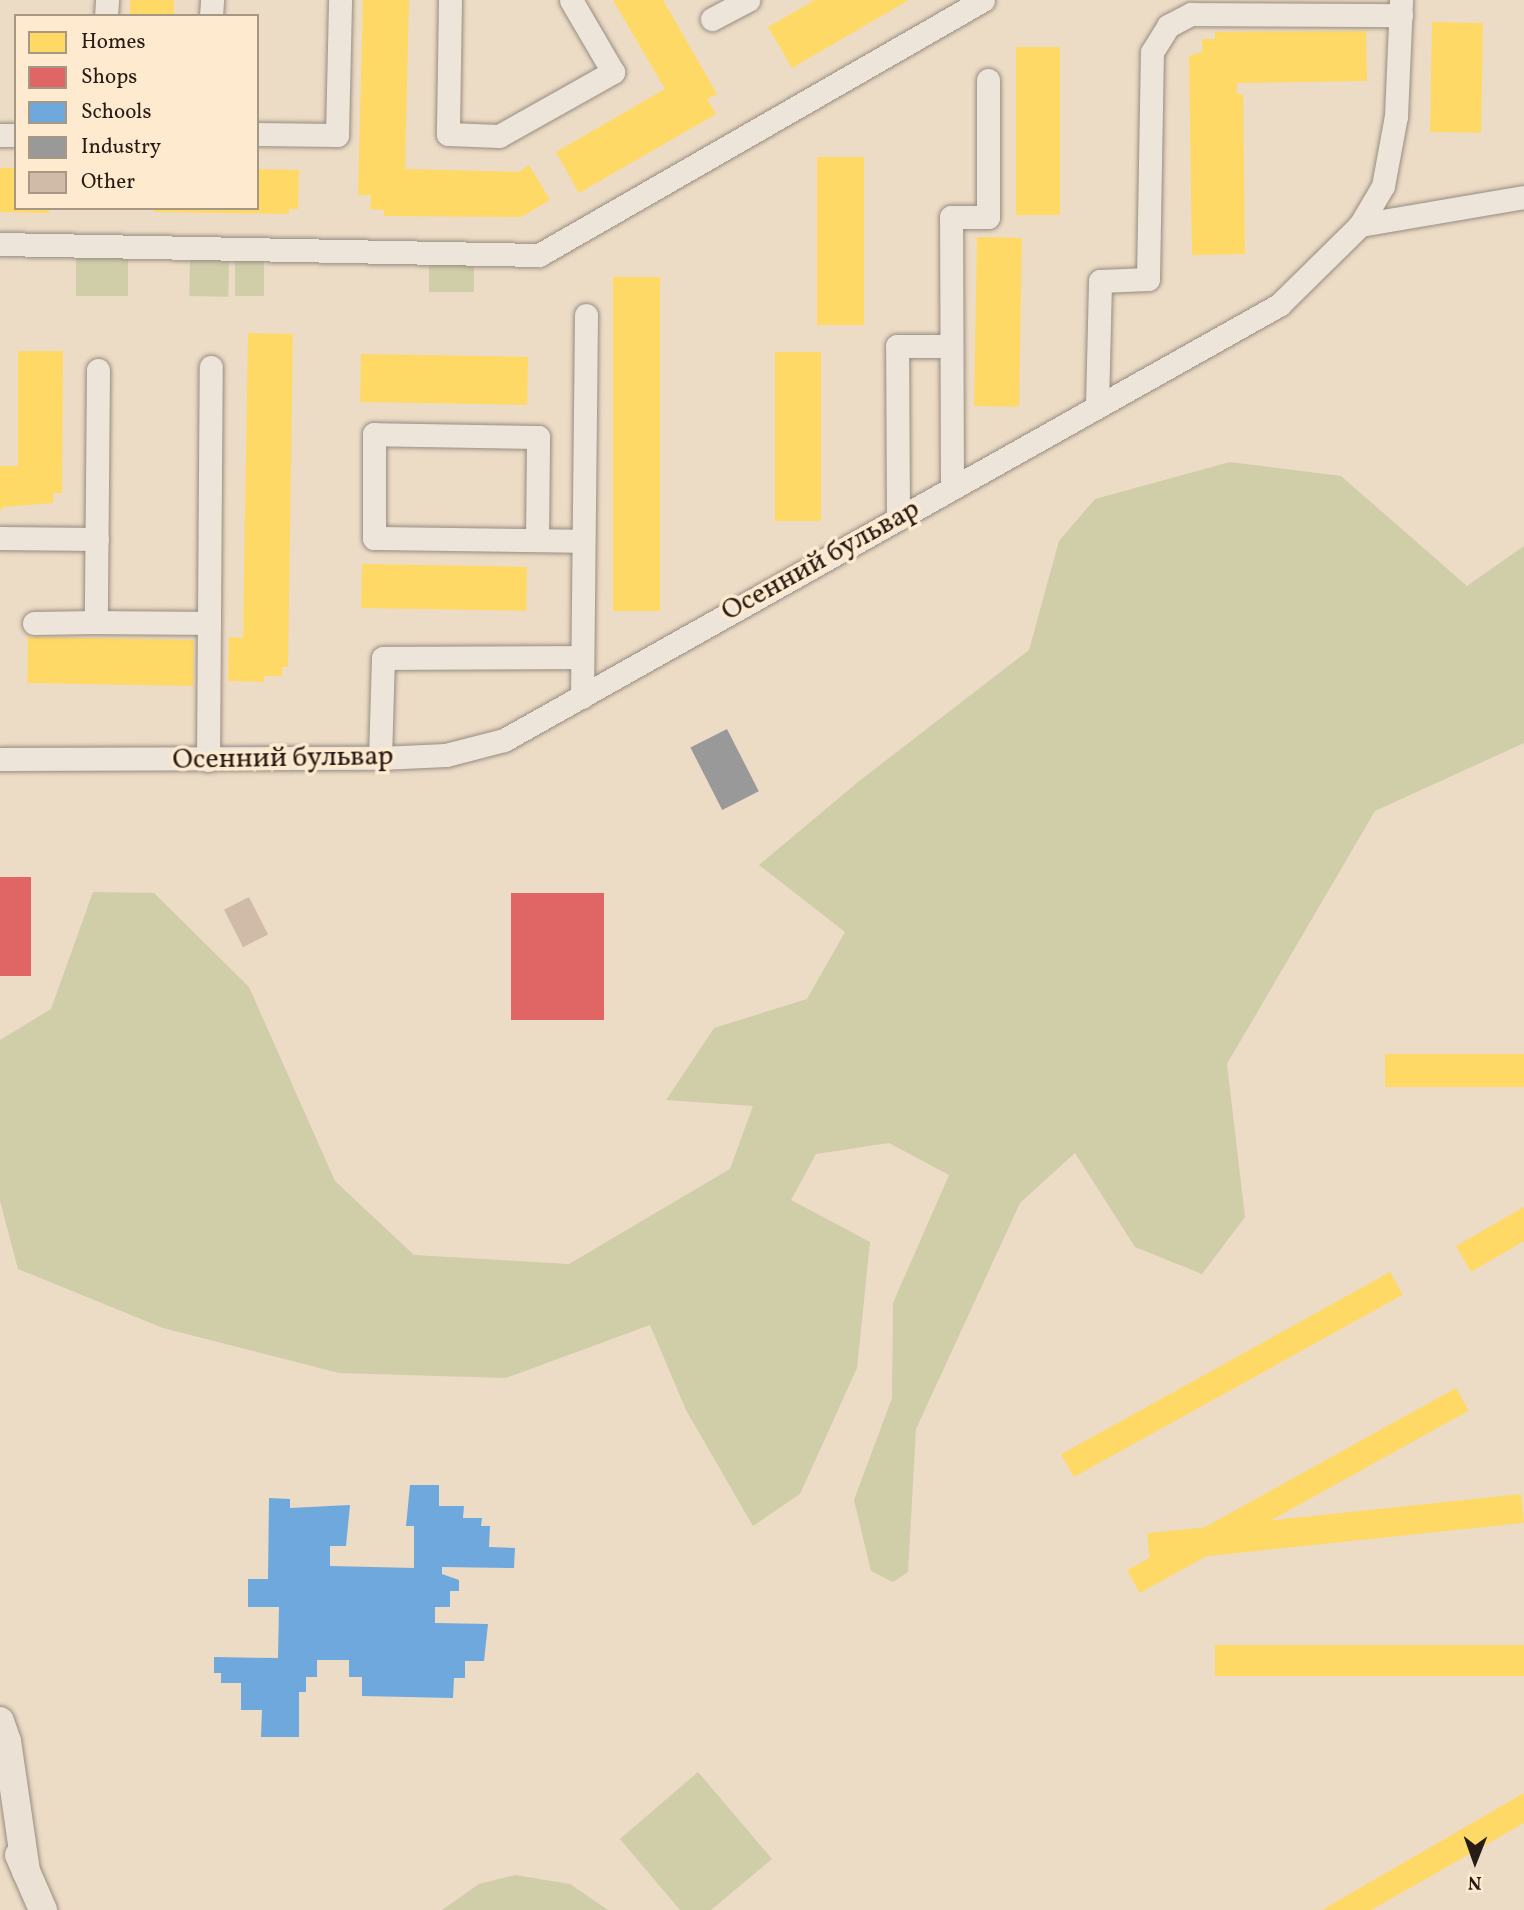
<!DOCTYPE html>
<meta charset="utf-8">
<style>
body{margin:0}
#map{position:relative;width:1524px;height:1910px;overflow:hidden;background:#ecdbc5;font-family:Vollkorn,serif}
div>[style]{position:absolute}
.green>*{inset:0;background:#d0cda9;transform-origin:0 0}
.homes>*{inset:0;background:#ffd966;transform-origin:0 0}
.shops>*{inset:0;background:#e06666;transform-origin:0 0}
.schools>*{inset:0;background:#6fa8dc}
.industry>*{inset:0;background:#999;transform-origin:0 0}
.building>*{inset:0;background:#d0bba8;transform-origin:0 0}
.roads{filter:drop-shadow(0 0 2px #978d80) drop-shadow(0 0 2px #978d80)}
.minor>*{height:23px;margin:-11.5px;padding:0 11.5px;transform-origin:11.5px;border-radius:11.5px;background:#eee5da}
.major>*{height:28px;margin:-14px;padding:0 14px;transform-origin:14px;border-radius:14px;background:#ebe1d4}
span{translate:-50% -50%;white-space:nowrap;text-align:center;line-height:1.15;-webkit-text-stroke:7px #fdeacf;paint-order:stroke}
.street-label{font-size:28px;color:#271b16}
.legend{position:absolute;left:14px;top:14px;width:245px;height:196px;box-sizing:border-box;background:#fdeacf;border:2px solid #a79785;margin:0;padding:9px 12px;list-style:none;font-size:21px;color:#271b16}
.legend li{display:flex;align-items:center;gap:14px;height:35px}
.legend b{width:35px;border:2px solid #a79785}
.north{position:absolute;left:1440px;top:1826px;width:70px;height:70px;-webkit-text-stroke:5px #fdeacf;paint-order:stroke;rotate:181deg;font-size:19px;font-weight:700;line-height:28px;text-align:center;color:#271b16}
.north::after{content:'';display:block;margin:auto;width:24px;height:32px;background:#271b16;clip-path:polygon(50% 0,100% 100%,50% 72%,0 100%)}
</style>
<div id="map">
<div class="green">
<i style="left:76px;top:256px;width:52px;height:40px"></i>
<i style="left:190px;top:259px;width:39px;height:37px;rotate:1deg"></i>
<i style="left:235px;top:260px;width:29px;height:36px"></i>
<i style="left:429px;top:263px;width:45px;height:29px"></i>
<i style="clip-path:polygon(1230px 462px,1341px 476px,1467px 586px,1524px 546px,1524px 743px,1375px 811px,1227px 1064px,1245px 1217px,1202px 1274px,1135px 1247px,1075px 1153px,1020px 1203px,916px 1429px,908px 1572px,893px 1582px,871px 1571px,854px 1500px,892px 1398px,893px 1303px,949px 1175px,889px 1143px,816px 1154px,791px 1200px,870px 1242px,857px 1368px,800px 1494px,753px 1526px,686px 1410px,650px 1325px,506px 1378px,339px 1373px,163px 1328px,18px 1269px,0 1201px,0 1040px,51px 1009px,93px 892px,154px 893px,249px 987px,335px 1181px,414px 1255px,569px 1264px,730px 1169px,753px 1106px,666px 1100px,714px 1028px,807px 999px,845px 932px,759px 865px,858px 782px,1029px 650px,1059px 541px,1095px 499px)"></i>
<i style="clip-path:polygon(698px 1772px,772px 1859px,711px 1910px,680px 1910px,620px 1839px)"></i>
<i style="clip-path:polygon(515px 1875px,570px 1884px,608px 1910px,442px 1910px,479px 1884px)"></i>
</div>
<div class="homes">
<i style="left:130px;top:0;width:44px;height:16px"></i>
<i style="clip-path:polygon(363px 0,409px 0,405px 169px,519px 172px,529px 165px,550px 200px,521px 217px,384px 216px,384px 210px,370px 209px,371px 195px,358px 195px)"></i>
<i style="clip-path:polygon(613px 0,663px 0,717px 94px,707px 99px,716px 114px,579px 193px,556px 152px,665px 89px)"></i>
<i style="clip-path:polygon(815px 0,909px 0,792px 68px,768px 27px)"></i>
<i style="left:1432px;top:22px;width:51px;height:110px;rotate:1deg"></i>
<i style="clip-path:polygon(1366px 31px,1367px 81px,1237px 83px,1237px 94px,1243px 94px,1245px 254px,1192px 255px,1189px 56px,1202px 52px,1202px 39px,1215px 39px,1215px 32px)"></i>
<i style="left:1016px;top:47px;width:44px;height:168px"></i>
<i style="left:817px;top:157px;width:47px;height:168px"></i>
<i style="clip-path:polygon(0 168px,16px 168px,16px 208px,49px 208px,49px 213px,0 212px)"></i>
<i style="clip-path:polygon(257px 169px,299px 170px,298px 209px,289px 209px,289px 214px,154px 212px,154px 208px,257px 208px)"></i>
<i style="left:977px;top:237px;width:45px;height:169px;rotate:1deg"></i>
<i style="left:613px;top:277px;width:47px;height:334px"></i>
<i style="clip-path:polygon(248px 333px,293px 334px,288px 667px,282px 667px,282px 676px,264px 676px,264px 682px,228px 681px,229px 637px,243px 638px)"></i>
<i style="clip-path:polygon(18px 351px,63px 351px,62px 493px,53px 493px,53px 503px,3px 507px,0 512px,0 466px,18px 466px)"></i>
<i style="left:775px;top:352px;width:46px;height:169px"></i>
<i style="left:361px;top:354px;width:167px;height:48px;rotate:1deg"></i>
<i style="left:362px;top:564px;width:165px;height:44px;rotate:1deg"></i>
<i style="left:28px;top:637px;width:166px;height:46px;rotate:1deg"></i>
<i style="left:1524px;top:1054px;width:33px;height:139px;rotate:90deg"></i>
<i style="clip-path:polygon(1524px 1207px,1524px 1241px,1471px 1272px,1456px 1246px)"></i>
<i style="left:1390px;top:1272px;width:26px;height:376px;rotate:61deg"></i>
<i style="left:1456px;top:1388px;width:26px;height:376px;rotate:61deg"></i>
<i style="left:1521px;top:1494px;width:29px;height:376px;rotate:84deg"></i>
<i style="left:1524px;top:1645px;width:31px;height:309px;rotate:90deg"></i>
<i style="clip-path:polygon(1524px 1793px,1524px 1823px,1371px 1910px,1322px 1910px)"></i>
</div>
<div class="shops">
<i style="left:0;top:877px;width:31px;height:99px"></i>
<i style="left:511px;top:893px;width:93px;height:127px"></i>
</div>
<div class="schools">
<i style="clip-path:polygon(410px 1485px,439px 1485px,439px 1506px,464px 1506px,463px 1518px,482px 1518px,481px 1526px,490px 1526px,489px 1547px,515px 1548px,514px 1568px,442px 1567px,442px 1574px,459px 1580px,459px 1591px,450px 1591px,450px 1607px,435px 1607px,435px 1623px,488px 1624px,484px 1661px,465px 1661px,465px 1678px,454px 1678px,453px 1698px,362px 1696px,362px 1677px,349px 1677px,349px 1660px,317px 1660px,317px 1677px,306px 1677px,306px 1692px,299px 1692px,299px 1737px,261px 1737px,262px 1710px,241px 1710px,241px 1683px,221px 1683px,221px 1673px,214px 1673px,214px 1657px,278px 1658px,279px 1607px,248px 1607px,248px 1579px,268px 1579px,269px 1498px,290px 1499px,290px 1508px,350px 1505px,346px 1546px,330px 1546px,330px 1566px,414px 1568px,414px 1526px,406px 1526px)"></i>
</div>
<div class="industry">
<i style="left:727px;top:729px;width:70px;height:41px;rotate:63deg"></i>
</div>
<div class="building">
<i style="left:249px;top:897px;width:42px;height:28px;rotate:63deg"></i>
</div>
<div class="roads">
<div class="minor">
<i style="left:450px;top:0;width:134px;rotate:90.9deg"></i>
<i style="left:448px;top:134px;width:51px;rotate:2.2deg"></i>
<i style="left:499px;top:136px;width:131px;rotate:-29.3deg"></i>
<i style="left:613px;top:72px;width:83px;rotate:-120.3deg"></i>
<i style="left:106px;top:16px;width:16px;rotate:-86deg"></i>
<i style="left:211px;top:16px;width:16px;rotate:-86deg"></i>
<i style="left:712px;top:19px;width:41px;rotate:-27.8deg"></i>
<i style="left:257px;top:134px;width:80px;rotate:0.7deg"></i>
<i style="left:337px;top:135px;width:135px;rotate:-88.7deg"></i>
<i style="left:0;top:135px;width:16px"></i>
<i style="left:1360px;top:225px;width:166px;rotate:-9.7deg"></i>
<i style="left:0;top:244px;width:539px;rotate:1.17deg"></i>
<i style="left:539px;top:255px;width:512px;rotate:-29.87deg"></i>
<i style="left:98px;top:370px;width:252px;rotate:90.5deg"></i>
<i style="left:96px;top:622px;width:113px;rotate:0.5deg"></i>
<i style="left:1097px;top:405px;width:124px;rotate:-88.6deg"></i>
<i style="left:1100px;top:281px;width:48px;rotate:-2.4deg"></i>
<i style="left:1148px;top:279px;width:227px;rotate:-89deg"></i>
<i style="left:1152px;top:52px;width:31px;rotate:-58deg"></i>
<i style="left:1168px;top:26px;width:26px;rotate:-28deg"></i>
<i style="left:1191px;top:14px;width:210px;rotate:0.3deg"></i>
<i style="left:952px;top:487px;width:270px;rotate:-90.2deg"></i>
<i style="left:951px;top:217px;width:37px"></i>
<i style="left:988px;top:217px;width:137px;rotate:-90deg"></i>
<i style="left:898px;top:517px;width:171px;rotate:-90.3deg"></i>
<i style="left:897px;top:346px;width:54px"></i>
<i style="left:0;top:538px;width:97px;rotate:0.6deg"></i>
<i style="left:537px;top:540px;width:103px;rotate:-89.4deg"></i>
<i style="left:538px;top:437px;width:164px;rotate:-179deg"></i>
<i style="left:374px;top:434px;width:104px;rotate:90deg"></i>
<i style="left:374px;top:538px;width:209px;rotate:0.8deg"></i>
<i style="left:34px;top:623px;width:62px;rotate:-0.9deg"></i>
<i style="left:582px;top:697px;width:382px;rotate:-89.4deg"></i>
<i style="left:380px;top:758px;width:100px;rotate:-88.3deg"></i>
<i style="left:383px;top:658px;width:199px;rotate:-0.3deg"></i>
<i style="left:0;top:759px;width:380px;rotate:-0.2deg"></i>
<i style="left:380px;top:758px;width:66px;rotate:-2.6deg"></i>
<i style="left:446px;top:755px;width:60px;rotate:-14.5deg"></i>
<i style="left:504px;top:740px;width:889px;rotate:-29.31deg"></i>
<i style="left:1279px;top:305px;width:114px;rotate:-44.6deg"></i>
<i style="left:1360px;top:225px;width:45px;rotate:-59.5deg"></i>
<i style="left:1383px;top:186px;width:71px;rotate:-79.5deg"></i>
<i style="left:1396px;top:116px;width:116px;rotate:-87.5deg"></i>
<i style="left:208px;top:760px;width:393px;rotate:-89.6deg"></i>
</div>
<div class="major">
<i style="left:0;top:1721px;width:21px;rotate:71deg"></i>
<i style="left:7px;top:1741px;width:132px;rotate:81.7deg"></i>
<i style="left:19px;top:1855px;width:60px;rotate:66.4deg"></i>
</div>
</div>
<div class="street-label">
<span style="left:821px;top:561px;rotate:-29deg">Осенний бульвар</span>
<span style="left:283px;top:759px;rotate:-1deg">Осенний бульвар</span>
</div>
<ul class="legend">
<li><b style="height:19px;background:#ffd966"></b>Homes</li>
<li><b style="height:19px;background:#e06666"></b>Shops</li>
<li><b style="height:19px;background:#6fa8dc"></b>Schools</li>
<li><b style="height:19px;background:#999"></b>Industry</li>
<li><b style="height:19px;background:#d0bba8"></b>Other</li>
</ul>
<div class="north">N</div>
</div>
